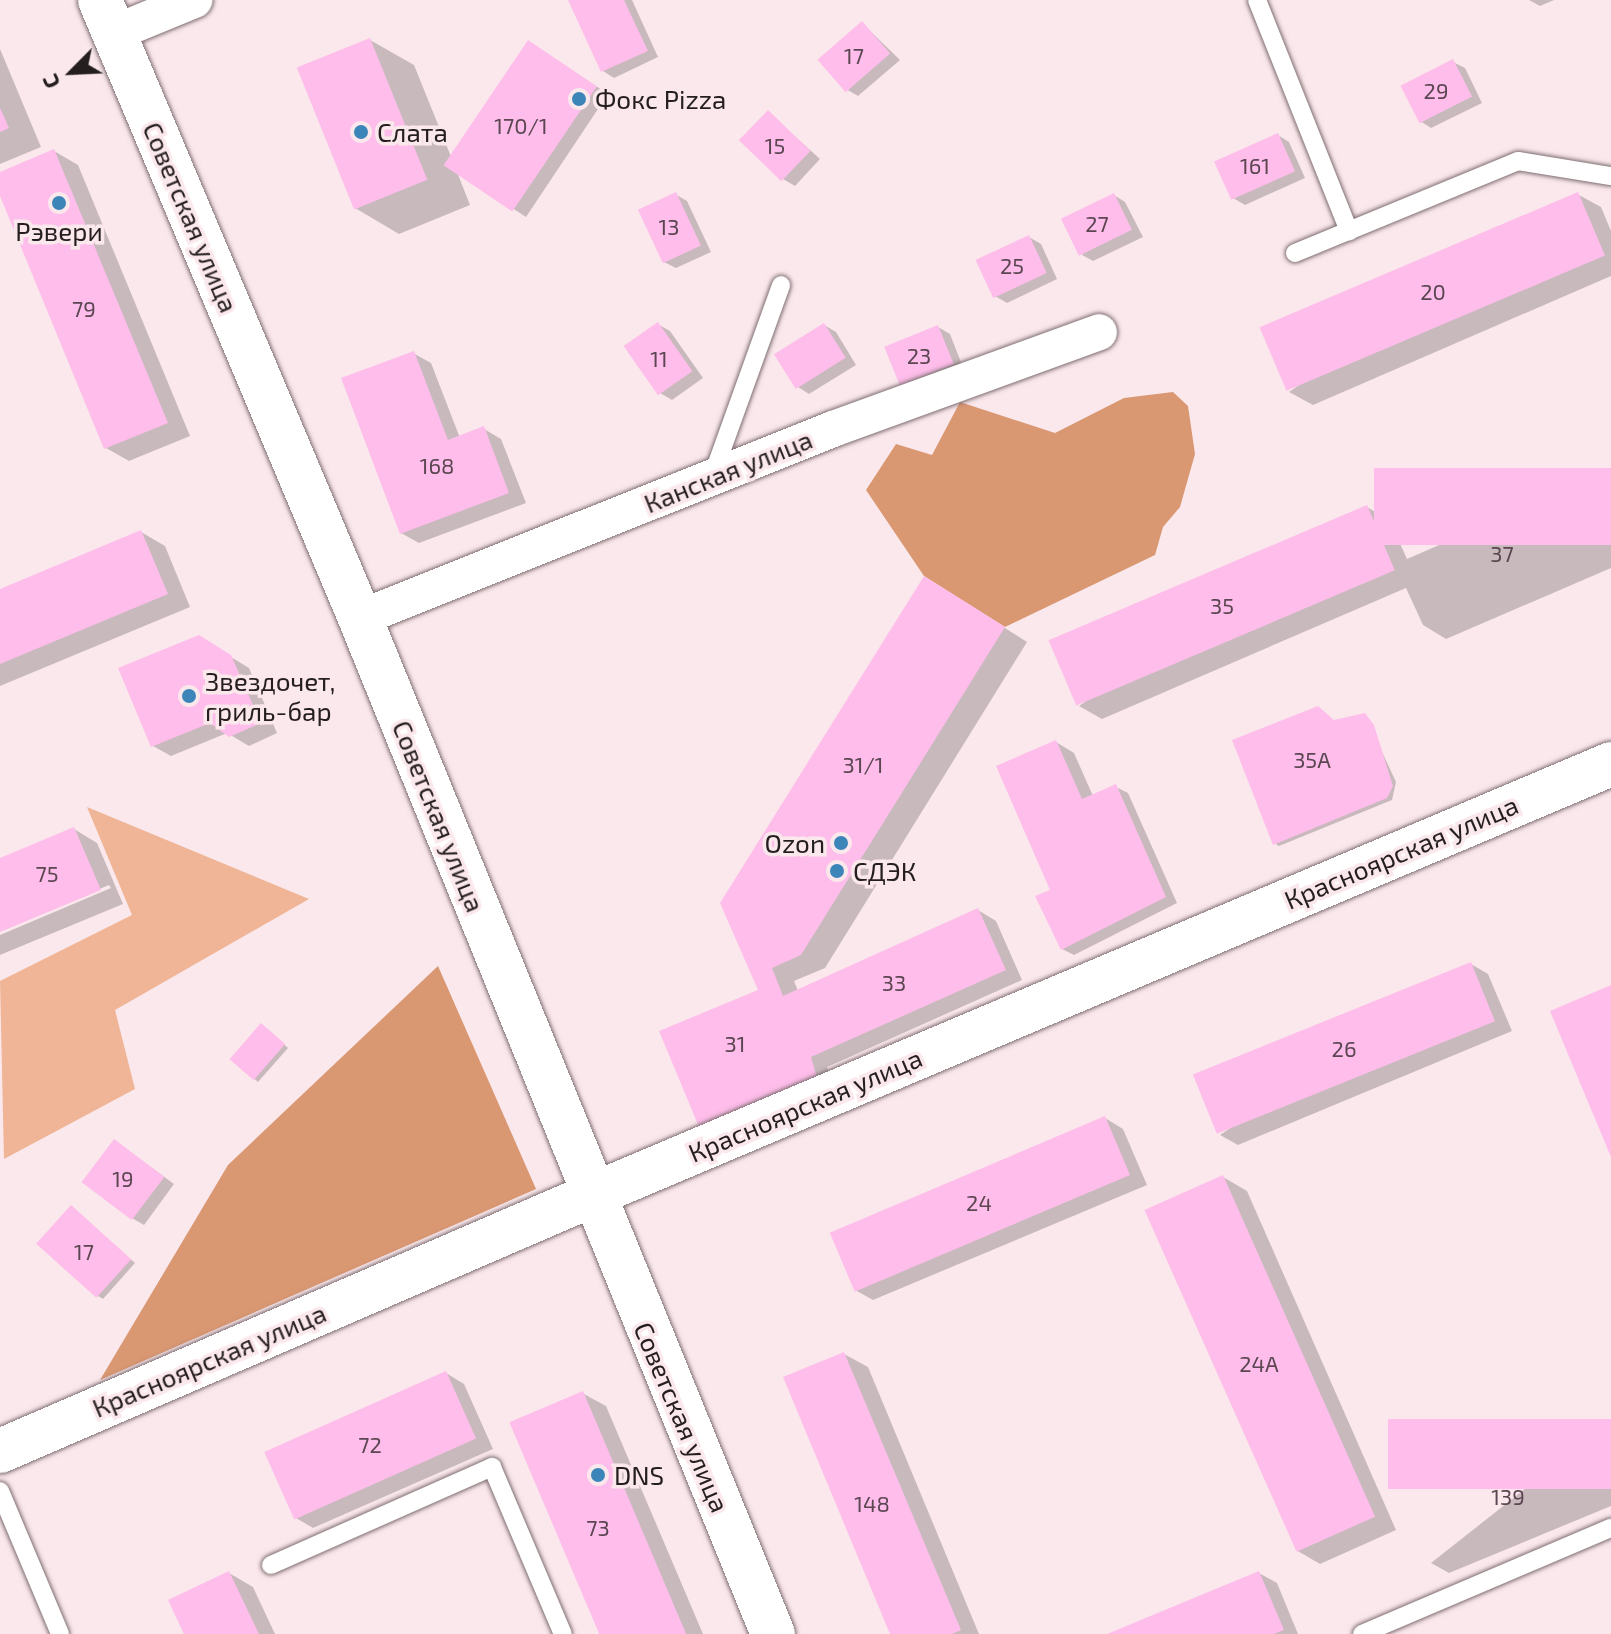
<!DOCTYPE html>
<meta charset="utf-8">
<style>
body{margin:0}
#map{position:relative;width:1611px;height:1634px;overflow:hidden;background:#fbe8ec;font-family:"Exo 2",sans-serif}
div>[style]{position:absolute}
.green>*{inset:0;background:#efb596}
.forest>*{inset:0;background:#d99772}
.shadow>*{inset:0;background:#0003}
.building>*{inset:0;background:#febdea;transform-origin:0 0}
.roads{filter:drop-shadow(0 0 2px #7e6e71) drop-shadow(0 0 2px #7e6e71)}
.service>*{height:18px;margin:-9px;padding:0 9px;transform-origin:9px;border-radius:9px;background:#fff}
.minor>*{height:36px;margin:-18px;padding:0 18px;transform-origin:18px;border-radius:18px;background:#fff}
.tertiary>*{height:44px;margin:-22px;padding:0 22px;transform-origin:22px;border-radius:22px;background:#fff}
.secondary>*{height:44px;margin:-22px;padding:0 22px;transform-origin:22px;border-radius:22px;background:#fff}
.dots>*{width:22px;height:22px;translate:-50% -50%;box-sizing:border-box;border:4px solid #fbe8ec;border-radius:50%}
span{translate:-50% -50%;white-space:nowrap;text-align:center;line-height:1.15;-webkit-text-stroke:7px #fbe8ec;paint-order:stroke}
.number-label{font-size:22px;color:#5b4652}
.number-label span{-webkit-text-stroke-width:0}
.poi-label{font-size:26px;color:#251e1f}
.left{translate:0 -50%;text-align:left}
.right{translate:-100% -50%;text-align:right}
.street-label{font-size:26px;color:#251e1f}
.north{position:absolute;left:32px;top:32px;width:80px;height:80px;-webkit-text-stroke:6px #fbe8ec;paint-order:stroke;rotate:246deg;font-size:22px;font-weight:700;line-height:32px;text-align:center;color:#251e1f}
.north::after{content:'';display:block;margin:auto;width:28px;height:36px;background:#251e1f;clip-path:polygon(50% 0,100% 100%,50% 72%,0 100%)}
</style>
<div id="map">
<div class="green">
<i style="clip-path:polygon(87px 807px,309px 899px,115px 1010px,135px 1089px,4px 1159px,0 981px,132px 915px)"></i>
</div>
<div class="forest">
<i style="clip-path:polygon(1173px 392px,1188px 406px,1195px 454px,1180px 507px,1163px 527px,1155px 555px,1005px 627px,924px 576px,866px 490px,896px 444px,932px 455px,960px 402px,1055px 433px,1124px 398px)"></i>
<i style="clip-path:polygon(438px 966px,536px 1189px,100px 1380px,228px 1165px)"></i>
</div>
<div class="shadow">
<i style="clip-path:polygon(570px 0,632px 0,658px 57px,614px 78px,603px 71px)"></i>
<i style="clip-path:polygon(1529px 0,1554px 0,1540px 6px)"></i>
<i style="clip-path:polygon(863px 24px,900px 60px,858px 96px,846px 89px)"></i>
<i style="clip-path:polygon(370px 40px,414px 65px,452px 159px,540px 49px,608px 94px,526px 217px,457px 172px,470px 205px,399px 234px,355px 208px)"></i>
<i style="clip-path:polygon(0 49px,41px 147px,0 164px)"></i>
<i style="clip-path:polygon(1453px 62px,1465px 68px,1482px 103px,1431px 128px,1420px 121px)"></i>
<i style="clip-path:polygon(769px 113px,820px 159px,795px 186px,783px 179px)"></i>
<i style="clip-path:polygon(1278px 135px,1289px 142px,1305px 178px,1245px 205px,1233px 198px)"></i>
<i style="clip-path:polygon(54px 151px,78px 165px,190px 436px,129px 461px,106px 448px,0 190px,0 174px)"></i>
<i style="clip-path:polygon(675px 194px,687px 201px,711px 252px,676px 268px,664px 262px)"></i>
<i style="clip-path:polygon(1577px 194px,1601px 207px,1611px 231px,1611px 276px,1313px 405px,1289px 392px)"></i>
<i style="clip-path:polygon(1114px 195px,1125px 202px,1143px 237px,1093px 261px,1082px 255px)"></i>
<i style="clip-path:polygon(1029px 237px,1041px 244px,1057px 279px,1007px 303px,995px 296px)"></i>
<i style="clip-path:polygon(659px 325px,670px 331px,703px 378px,672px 400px,660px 393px)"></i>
<i style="clip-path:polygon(824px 325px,836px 332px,856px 365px,809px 394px,798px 387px)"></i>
<i style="clip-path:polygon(938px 327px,950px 334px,964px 370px,902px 384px)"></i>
<i style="clip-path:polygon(413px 353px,431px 363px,460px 438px,484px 429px,501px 439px,526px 503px,419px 543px,401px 533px)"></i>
<i style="clip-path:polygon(1611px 470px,1611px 568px,1446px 639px,1423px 625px,1406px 588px,1102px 719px,1079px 706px,1367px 507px,1390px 521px,1407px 559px)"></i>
<i style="clip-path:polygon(141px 532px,165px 546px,190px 607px,0 686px,0 592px)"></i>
<i style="clip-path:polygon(948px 592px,1027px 642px,825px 968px,794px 981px,798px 991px,978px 910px,996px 921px,1022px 980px,827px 1067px,834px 1088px,718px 1136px,760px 991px)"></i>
<i style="clip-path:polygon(198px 637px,249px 668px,277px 733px,249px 746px,227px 733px,171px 756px,153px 746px)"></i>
<i style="clip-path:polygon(1365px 715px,1396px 782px,1392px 800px,1279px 846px,1274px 843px,1335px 721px)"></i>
<i style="clip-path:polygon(1056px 742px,1074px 753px,1093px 796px,1116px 787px,1128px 793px,1177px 903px,1074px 955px,1062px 949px,1054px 890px)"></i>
<i style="clip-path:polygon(74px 829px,97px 843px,123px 904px,0 955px,0 935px,111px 888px,109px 885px,0 930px,0 860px)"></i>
<i style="clip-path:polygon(1471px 964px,1488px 974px,1512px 1031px,1238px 1145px,1220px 1135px)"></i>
<i style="clip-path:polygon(266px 1028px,288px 1048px,258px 1082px,231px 1059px)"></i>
<i style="clip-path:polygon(1105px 1118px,1123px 1129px,1147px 1185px,873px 1300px,855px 1290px)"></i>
<i style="clip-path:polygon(115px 1141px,174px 1184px,144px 1225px,132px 1218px)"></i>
<i style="clip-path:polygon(1223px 1177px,1247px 1191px,1396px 1530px,1320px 1564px,1296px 1550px)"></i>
<i style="clip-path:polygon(76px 1211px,135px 1263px,103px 1299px,98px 1296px)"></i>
<i style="clip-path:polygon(844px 1354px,868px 1367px,979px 1634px,892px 1634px)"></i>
<i style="clip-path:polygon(446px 1373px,464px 1384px,493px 1449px,313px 1528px,296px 1518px)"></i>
<i style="clip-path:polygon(582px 1393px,606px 1406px,703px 1634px,601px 1634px)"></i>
<i style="clip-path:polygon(1611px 1421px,1611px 1506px,1449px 1573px,1431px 1563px)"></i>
<i style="clip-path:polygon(229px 1573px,253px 1587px,275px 1634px,186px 1634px)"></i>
<i style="clip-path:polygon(1259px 1573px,1277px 1583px,1298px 1634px,1112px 1634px)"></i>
</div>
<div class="building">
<i style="clip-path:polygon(568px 0,624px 0,648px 51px,601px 72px)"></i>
<i style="left:862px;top:21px;width:43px;height:59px;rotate:49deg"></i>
<i style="left:370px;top:38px;width:153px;height:79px;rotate:68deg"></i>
<i style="left:528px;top:40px;width:83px;height:151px;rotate:34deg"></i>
<i style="left:1453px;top:59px;width:42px;height:59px;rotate:63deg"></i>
<i style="clip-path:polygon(0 108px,9px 128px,0 132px)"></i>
<i style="left:768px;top:110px;width:59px;height:42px;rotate:44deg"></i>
<i style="left:1278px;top:133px;width:42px;height:70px;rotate:66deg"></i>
<i style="clip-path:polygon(54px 149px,168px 423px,104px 449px,0 196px,0 172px)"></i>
<i style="left:676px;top:192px;width:59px;height:42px;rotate:65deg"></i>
<i style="left:1578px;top:192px;width:69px;height:346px;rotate:67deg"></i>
<i style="left:1114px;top:193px;width:41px;height:59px;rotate:64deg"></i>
<i style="left:1029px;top:235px;width:42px;height:59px;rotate:65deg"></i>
<i style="left:658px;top:322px;width:60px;height:42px;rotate:55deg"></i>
<i style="left:824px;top:323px;width:41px;height:59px;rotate:58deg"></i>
<i style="left:938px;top:325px;width:42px;height:58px;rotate:68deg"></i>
<i style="clip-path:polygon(414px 351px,448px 440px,484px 426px,509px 493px,400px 534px,341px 378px)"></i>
<i style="left:1611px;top:468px;width:77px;height:237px;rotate:90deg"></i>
<i style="left:1367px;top:505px;width:71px;height:346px;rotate:67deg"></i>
<i style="clip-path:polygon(141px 530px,168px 594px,0 664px,0 589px)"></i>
<i style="clip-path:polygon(924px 576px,1005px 627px,801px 955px,772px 968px,783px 996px,978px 908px,1006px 970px,811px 1057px,817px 1078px,699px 1127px,659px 1031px,758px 990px,720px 903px)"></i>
<i style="clip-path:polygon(199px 635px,231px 655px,261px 723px,229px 737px,210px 723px,151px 747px,118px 668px)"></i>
<i style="clip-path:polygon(1318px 706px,1334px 720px,1365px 713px,1374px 725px,1393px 786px,1387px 798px,1273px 845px,1232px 740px)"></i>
<i style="clip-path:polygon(1056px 740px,1082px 799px,1116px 784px,1166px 897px,1061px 950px,1035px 896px,1050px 890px,996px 766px)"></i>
<i style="clip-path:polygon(74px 827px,101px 890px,0 932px,0 858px)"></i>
<i style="left:1471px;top:962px;width:64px;height:300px;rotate:68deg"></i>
<i style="clip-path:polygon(1611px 985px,1611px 1157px,1550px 1011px)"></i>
<i style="left:261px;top:1023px;width:32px;height:48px;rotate:41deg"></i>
<i style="left:1105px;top:1116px;width:64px;height:299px;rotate:67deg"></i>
<i style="left:114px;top:1139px;width:63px;height:54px;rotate:37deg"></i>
<i style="left:1223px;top:1175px;width:374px;height:86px;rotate:66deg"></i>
<i style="left:71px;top:1205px;width:81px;height:52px;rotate:42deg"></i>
<i style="clip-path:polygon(844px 1352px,961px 1630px,952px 1634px,890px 1634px,783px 1377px)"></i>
<i style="left:446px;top:1371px;width:74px;height:199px;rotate:66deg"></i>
<i style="left:583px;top:1391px;width:264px;height:80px;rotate:67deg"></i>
<i style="left:1611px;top:1419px;width:70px;height:223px;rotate:90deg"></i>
<i style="clip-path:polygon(229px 1571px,259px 1634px,184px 1634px,168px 1600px)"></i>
<i style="clip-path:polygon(1259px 1571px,1284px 1630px,1274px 1634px,1107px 1634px)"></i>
</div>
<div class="roads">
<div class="service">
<i style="left:1257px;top:0;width:249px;rotate:68.3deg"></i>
<i style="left:1295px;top:253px;width:241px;rotate:-22.4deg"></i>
<i style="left:1518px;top:161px;width:94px;rotate:9.2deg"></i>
<i style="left:712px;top:477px;width:204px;rotate:-70.2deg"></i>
<i style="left:0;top:1491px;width:155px;rotate:67.2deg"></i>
<i style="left:271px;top:1565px;width:242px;rotate:-23.9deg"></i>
<i style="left:492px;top:1467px;width:181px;rotate:67deg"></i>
<i style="left:1362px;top:1634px;width:271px;rotate:-23.1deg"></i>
</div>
<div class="minor">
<i style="left:114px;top:33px;width:87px;rotate:-22.4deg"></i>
<i style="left:360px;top:618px;width:509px;rotate:-21.78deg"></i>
<i style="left:833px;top:429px;width:283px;rotate:-20deg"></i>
</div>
<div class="tertiary">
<i style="left:590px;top:1196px;width:1109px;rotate:-22.93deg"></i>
</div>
<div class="secondary">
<i style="left:100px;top:0;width:670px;rotate:67.18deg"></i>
<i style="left:360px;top:618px;width:1097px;rotate:67.88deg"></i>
<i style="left:0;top:1451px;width:643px;rotate:-23.37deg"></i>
</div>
</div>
<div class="dots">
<i style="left:579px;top:99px;background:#3b85b9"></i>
<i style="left:361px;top:132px;background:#3b85b9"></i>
<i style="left:59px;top:203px;background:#3b85b9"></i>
<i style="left:189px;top:696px;background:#3b85b9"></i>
<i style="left:841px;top:843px;background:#3b85b9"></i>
<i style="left:837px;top:871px;background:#3b85b9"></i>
<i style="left:598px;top:1475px;background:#3b85b9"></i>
</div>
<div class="number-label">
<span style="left:854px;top:56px">17</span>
<span style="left:1436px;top:91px">29</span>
<span style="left:521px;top:126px">170/1</span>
<span style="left:775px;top:146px">15</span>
<span style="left:1255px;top:166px">161</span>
<span style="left:1097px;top:224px">27</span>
<span style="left:669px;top:227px">13</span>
<span style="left:1012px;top:266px">25</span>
<span style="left:1433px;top:292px">20</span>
<span style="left:84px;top:309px">79</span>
<span style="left:919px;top:356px">23</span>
<span style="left:659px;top:359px">11</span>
<span style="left:437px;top:466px">168</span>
<span style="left:1502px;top:554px">37</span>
<span style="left:1222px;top:606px">35</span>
<span style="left:1312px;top:760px">35А</span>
<span style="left:863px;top:765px">31/1</span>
<span style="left:47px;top:874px">75</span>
<span style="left:894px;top:983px">33</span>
<span style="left:735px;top:1044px">31</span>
<span style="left:1344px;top:1049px">26</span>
<span style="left:123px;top:1179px">19</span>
<span style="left:979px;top:1203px">24</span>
<span style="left:84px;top:1252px">17</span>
<span style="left:1259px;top:1364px">24А</span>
<span style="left:370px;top:1445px">72</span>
<span style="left:1508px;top:1497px">139</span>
<span style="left:872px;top:1504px">148</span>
<span style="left:598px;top:1528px">73</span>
</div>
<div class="poi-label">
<span class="left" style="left:595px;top:99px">Фокс Pizza</span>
<span class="left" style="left:377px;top:132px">Слата</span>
<span style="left:59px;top:231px">Рэвери</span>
<span class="left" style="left:205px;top:696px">Звездочет,<br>гриль-бар</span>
<span class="right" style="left:825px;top:843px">Ozon</span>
<span class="left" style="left:853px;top:871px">СДЭК</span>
<span class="left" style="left:614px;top:1475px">DNS</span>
</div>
<div class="street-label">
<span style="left:191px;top:217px;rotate:67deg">Советская улица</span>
<span style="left:728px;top:471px;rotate:-22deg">Канская улица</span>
<span style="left:439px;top:816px;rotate:68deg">Советская улица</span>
<span style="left:1401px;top:852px;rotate:-23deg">Красноярская улица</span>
<span style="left:805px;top:1105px;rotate:-23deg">Красноярская улица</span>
<span style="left:209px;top:1360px;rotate:-23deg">Красноярская улица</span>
<span style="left:682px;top:1417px;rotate:67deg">Советская улица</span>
</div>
<div class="north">С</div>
</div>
